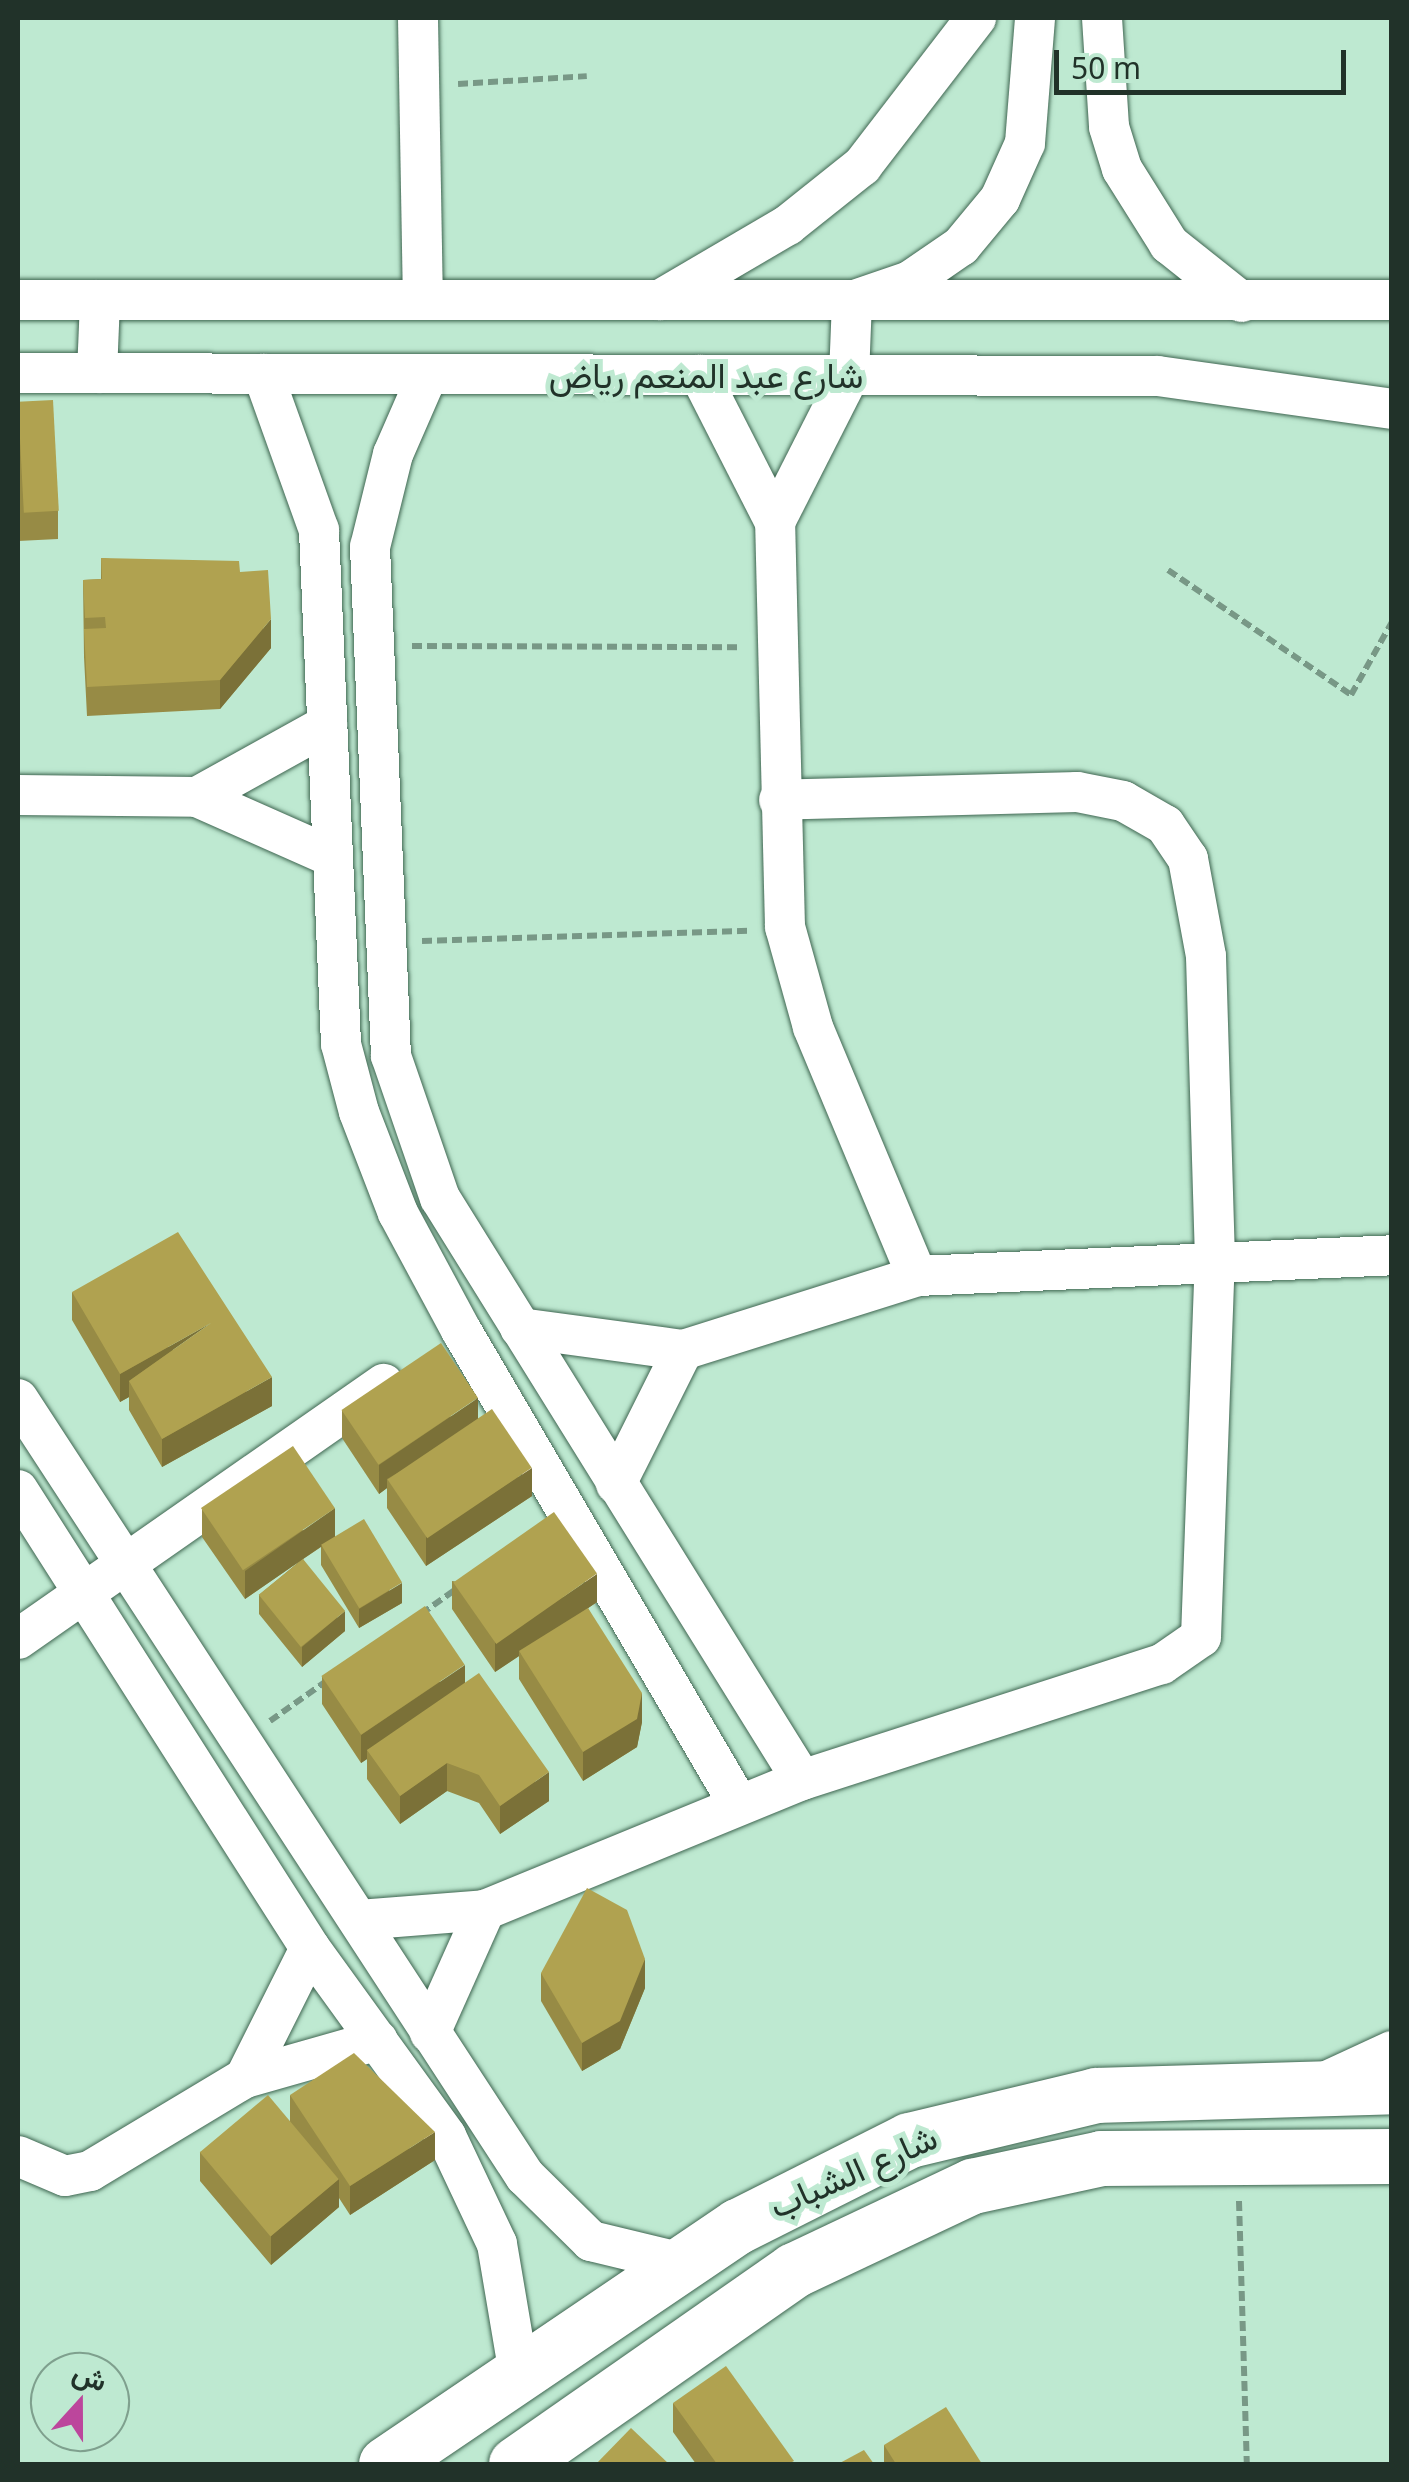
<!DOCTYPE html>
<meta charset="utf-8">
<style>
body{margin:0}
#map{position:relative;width:1409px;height:2482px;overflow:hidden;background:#bee9d1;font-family:"Noto Sans",Vazirmatn,sans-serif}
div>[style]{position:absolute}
.path>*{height:6px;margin-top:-3px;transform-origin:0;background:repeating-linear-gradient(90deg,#789886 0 10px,transparent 0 15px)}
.roads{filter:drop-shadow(0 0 2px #3f6651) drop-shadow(0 0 2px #3f6651)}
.street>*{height:40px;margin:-20px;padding:0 20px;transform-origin:20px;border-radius:20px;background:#fff}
.secondary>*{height:55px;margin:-27.5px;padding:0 27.5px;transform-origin:27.5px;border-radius:27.5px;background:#fff}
.wall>*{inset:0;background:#978b45}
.shaded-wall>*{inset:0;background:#7b7138}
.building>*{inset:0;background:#b0a250;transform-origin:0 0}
span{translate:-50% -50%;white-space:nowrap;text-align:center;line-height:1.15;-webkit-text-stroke:10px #bee9d1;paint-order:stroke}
.street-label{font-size:35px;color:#213229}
.frame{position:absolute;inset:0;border:20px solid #213229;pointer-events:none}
.north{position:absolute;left:30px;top:2352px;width:100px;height:100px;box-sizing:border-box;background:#bee9d1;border:2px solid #7fa08e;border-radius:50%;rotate:21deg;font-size:28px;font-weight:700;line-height:40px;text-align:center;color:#213229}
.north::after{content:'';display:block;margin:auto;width:35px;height:45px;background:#bc469c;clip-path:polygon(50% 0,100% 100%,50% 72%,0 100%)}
.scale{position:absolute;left:1054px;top:50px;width:292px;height:45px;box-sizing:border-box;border:5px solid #213229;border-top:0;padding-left:12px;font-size:30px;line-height:35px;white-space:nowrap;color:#213229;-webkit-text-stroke:8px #bee9d1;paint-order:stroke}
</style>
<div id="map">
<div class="path">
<i style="left:458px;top:84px;width:129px;rotate:-3.5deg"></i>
<i style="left:1168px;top:570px;width:222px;rotate:34.3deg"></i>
<i style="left:1351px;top:695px;width:84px;rotate:-60.7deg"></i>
<i style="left:412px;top:646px;width:328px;rotate:0.2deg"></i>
<i style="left:422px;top:941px;width:327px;rotate:-1.8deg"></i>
<i style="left:421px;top:1614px;width:47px;rotate:-35.4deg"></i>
<i style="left:270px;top:1721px;width:67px;rotate:-35.3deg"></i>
<i style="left:1239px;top:2201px;width:263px;rotate:88.3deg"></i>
</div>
<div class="roads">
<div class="street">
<i style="left:418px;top:18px;width:282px;rotate:89deg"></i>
<i style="left:1102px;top:18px;width:109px;rotate:86.3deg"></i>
<i style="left:1109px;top:127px;width:44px;rotate:72.8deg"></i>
<i style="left:1122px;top:169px;width:89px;rotate:57.9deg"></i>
<i style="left:1169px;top:244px;width:93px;rotate:38.5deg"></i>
<i style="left:18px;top:300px;width:1374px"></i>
<i style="left:660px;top:300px;width:148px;rotate:-30.4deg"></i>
<i style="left:788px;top:225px;width:95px;rotate:-38.6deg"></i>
<i style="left:862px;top:166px;width:187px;rotate:-52.4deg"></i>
<i style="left:18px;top:373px;width:1140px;rotate:0.15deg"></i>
<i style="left:1158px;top:376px;width:236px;rotate:8deg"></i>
<i style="left:97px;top:373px;width:73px;rotate:-87.6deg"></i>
<i style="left:263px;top:374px;width:166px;rotate:70.3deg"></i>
<i style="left:319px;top:530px;width:514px;rotate:87.55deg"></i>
<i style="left:341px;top:1044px;width:70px;rotate:75.2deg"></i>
<i style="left:359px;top:1112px;width:108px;rotate:68.9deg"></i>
<i style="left:398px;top:1213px;width:133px;rotate:61.7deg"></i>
<i style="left:461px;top:1330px;width:550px;rotate:59.66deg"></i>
<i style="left:428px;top:374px;width:87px;rotate:113.6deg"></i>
<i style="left:393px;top:454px;width:96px;rotate:103.9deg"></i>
<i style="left:370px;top:547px;width:509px;rotate:87.64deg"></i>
<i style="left:391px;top:1056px;width:150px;rotate:71deg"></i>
<i style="left:440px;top:1198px;width:685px;rotate:58.12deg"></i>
<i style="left:700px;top:375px;width:165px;rotate:63deg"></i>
<i style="left:18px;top:795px;width:179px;rotate:0.6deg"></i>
<i style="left:197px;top:797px;width:145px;rotate:23.9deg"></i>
<i style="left:197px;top:797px;width:149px;rotate:-29deg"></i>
<i style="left:917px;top:1276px;width:270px;rotate:-112.7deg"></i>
<i style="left:813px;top:1027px;width:104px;rotate:-105.6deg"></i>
<i style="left:785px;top:927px;width:405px;rotate:-91.4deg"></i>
<i style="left:775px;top:522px;width:164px;rotate:-63.1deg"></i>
<i style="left:849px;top:376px;width:75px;rotate:-87.7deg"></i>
<i style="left:852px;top:301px;width:61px;rotate:-19deg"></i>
<i style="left:910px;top:281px;width:62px;rotate:-34.5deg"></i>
<i style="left:961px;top:246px;width:61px;rotate:-50.3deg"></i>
<i style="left:1000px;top:199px;width:61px;rotate:-65.9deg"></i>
<i style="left:1025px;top:143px;width:125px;rotate:-85.4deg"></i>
<i style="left:520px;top:1328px;width:164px;rotate:7.7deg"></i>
<i style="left:683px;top:1350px;width:245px;rotate:-17.5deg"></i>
<i style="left:917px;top:1276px;width:475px;rotate:-2.5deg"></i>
<i style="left:18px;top:1399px;width:928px;rotate:56.88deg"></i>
<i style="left:525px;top:2176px;width:93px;rotate:44.6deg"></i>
<i style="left:591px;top:2241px;width:98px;rotate:13.6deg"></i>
<i style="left:616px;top:1484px;width:150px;rotate:-63.4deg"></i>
<i style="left:18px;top:1490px;width:543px;rotate:57.48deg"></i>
<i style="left:310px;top:1948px;width:232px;rotate:54.1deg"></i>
<i style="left:446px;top:2136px;width:119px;rotate:64.7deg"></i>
<i style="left:497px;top:2244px;width:132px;rotate:80.4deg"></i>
<i style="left:18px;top:1639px;width:446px;rotate:-34.9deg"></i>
<i style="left:359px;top:1920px;width:126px;rotate:-4.5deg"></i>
<i style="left:485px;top:1910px;width:343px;rotate:-22.3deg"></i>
<i style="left:802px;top:1780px;width:378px;rotate:-17.9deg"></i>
<i style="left:1162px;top:1664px;width:47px;rotate:-34.7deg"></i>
<i style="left:1201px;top:1637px;width:377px;rotate:-87.9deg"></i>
<i style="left:1215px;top:1260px;width:304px;rotate:-91.7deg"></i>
<i style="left:1206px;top:956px;width:99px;rotate:-100.5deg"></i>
<i style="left:1188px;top:859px;width:41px;rotate:-124.1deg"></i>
<i style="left:1165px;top:825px;width:48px;rotate:-150.3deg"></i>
<i style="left:1123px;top:801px;width:47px;rotate:-168.9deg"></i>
<i style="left:1077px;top:792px;width:298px;rotate:178.5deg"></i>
<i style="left:430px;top:2033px;width:135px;rotate:-65.9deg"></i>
<i style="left:245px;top:2078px;width:145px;rotate:-63.4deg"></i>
<i style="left:1327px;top:2081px;width:72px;rotate:-24.8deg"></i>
<i style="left:18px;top:2156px;width:51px;rotate:23.1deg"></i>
<i style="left:65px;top:2176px;width:25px;rotate:-11deg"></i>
<i style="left:90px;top:2171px;width:181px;rotate:-31deg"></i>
<i style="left:245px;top:2078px;width:138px;rotate:-15.9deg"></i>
</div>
<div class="secondary">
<i style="left:386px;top:2464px;width:425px;rotate:-34.1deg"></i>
<i style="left:738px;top:2226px;width:191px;rotate:-26.7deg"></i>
<i style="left:909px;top:2140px;width:192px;rotate:-13.5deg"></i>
<i style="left:1096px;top:2095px;width:296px;rotate:-1.7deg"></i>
<i style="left:516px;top:2464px;width:339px;rotate:-34.9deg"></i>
<i style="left:794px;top:2270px;width:197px;rotate:-25.3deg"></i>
<i style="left:972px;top:2186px;width:132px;rotate:-12.2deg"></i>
<i style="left:1101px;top:2158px;width:291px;rotate:-0.4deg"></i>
</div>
</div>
<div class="wall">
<i style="clip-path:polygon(18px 402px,58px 511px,58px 539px,18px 541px)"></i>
<i style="clip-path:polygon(101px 558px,240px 572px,271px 648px,220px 709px,87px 716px,84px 657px,83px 580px,101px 579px)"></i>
<i style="clip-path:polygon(72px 1292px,272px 1406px,162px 1467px,129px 1410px,129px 1397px,120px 1402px,72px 1320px)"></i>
<i style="clip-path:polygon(342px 1410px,478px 1418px,532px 1496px,426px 1566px,387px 1508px,387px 1488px,379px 1494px,342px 1438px)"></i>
<i style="clip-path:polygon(202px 1509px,335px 1537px,402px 1603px,359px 1628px,321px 1565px,321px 1547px,303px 1559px,345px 1631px,302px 1667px,259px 1614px,259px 1595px,300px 1561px,245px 1599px,202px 1537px)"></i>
<i style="clip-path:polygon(452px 1581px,597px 1602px,588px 1608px,642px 1722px,637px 1747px,583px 1781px,519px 1679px,519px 1656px,495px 1672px,452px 1609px)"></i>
<i style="clip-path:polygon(322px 1676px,465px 1683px,549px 1801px,500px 1834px,479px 1803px,447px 1791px,400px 1824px,367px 1779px,367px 1759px,361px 1763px,322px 1704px)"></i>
<i style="clip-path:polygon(541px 1973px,645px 1988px,620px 2049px,582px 2071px,541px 2001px)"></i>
<i style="clip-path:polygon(290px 2095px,435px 2160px,350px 2215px,339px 2198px,339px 2207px,271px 2265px,200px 2181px,200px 2152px,290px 2121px)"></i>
<i style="clip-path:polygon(673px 2403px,794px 2464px,696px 2464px,673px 2432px)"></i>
<i style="clip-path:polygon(884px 2445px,982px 2464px,884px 2464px)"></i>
</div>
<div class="shaded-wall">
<i style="clip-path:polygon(271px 619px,271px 648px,220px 709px,220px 680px)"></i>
<i style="clip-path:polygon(211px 1323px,129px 1381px,129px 1397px,120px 1402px,120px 1374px)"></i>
<i style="clip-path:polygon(272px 1377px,272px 1406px,162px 1467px,162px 1439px)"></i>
<i style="clip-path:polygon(478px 1398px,478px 1427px,387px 1479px,387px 1488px,379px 1494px,379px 1465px)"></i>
<i style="clip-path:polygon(532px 1468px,532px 1496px,426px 1566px,426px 1537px)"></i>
<i style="clip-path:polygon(335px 1508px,335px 1537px,245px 1599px,245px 1571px)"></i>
<i style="clip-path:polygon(597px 1574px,597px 1602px,521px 1654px,519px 1651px,519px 1656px,495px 1672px,495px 1643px)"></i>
<i style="clip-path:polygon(402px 1583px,402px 1603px,359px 1628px,359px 1609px)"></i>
<i style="clip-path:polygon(345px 1611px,345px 1631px,302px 1667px,302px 1647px)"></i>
<i style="clip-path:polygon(465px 1665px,465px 1693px,367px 1750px,367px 1759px,361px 1763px,361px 1735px)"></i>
<i style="clip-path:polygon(642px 1693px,642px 1722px,637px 1747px,583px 1781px,583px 1752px)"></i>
<i style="clip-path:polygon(447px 1763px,447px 1791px,400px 1824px,400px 1796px)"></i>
<i style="clip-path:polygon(549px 1772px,549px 1801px,500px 1834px,500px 1806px)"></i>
<i style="clip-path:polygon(645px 1959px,645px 1988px,620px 2049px,582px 2071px,582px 2043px)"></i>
<i style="clip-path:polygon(435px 2132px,435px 2160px,350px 2215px,350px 2186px)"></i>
<i style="clip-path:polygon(339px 2179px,339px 2207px,271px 2265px,271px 2236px)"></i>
</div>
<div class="building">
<i style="left:53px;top:400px;width:111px;height:35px;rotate:87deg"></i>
<i style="clip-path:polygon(101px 558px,239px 561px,240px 572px,268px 570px,271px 619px,220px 680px,87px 687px,84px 629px,106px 628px,105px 617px,85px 618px,83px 580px,102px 579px)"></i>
<i style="clip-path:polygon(178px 1232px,272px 1377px,162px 1439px,129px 1381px,211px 1323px,120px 1374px,72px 1292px)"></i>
<i style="left:441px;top:1343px;width:66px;height:120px;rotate:56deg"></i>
<i style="left:492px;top:1409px;width:71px;height:126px;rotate:56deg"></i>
<i style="left:293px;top:1446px;width:75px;height:111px;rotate:56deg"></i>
<i style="left:554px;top:1512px;width:75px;height:123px;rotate:55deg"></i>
<i style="left:364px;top:1519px;width:74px;height:50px;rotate:59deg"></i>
<i style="left:303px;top:1559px;width:67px;height:57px;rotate:51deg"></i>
<i style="left:425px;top:1606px;width:71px;height:125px;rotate:56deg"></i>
<i style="clip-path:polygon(588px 1608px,642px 1693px,637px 1719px,583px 1752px,519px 1651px)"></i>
<i style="clip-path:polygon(479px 1673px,549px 1772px,500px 1806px,479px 1775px,447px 1763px,400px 1796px,367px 1750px)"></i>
<i style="clip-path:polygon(587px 1888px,627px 1910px,645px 1959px,620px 2021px,582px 2043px,541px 1973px)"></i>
<i style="clip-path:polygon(354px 2053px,435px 2132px,350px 2186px,290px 2095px)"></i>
<i style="left:268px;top:2095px;width:110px;height:89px;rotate:50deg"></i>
<i style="clip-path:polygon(726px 2366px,794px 2461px,788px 2464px,717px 2464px,673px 2403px)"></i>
<i style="clip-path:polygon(946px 2407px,982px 2464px,896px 2464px,884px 2445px)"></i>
<i style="clip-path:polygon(631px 2428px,669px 2464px,596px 2464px)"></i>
<i style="clip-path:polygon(864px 2450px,874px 2464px,838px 2464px)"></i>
</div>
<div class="street-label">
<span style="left:706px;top:375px">شارع عبد المنعم رياض</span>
<span style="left:853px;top:2171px;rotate:-24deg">شارع الشباب</span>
</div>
<div class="frame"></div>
<div class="north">ش</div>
<div class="scale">50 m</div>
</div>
